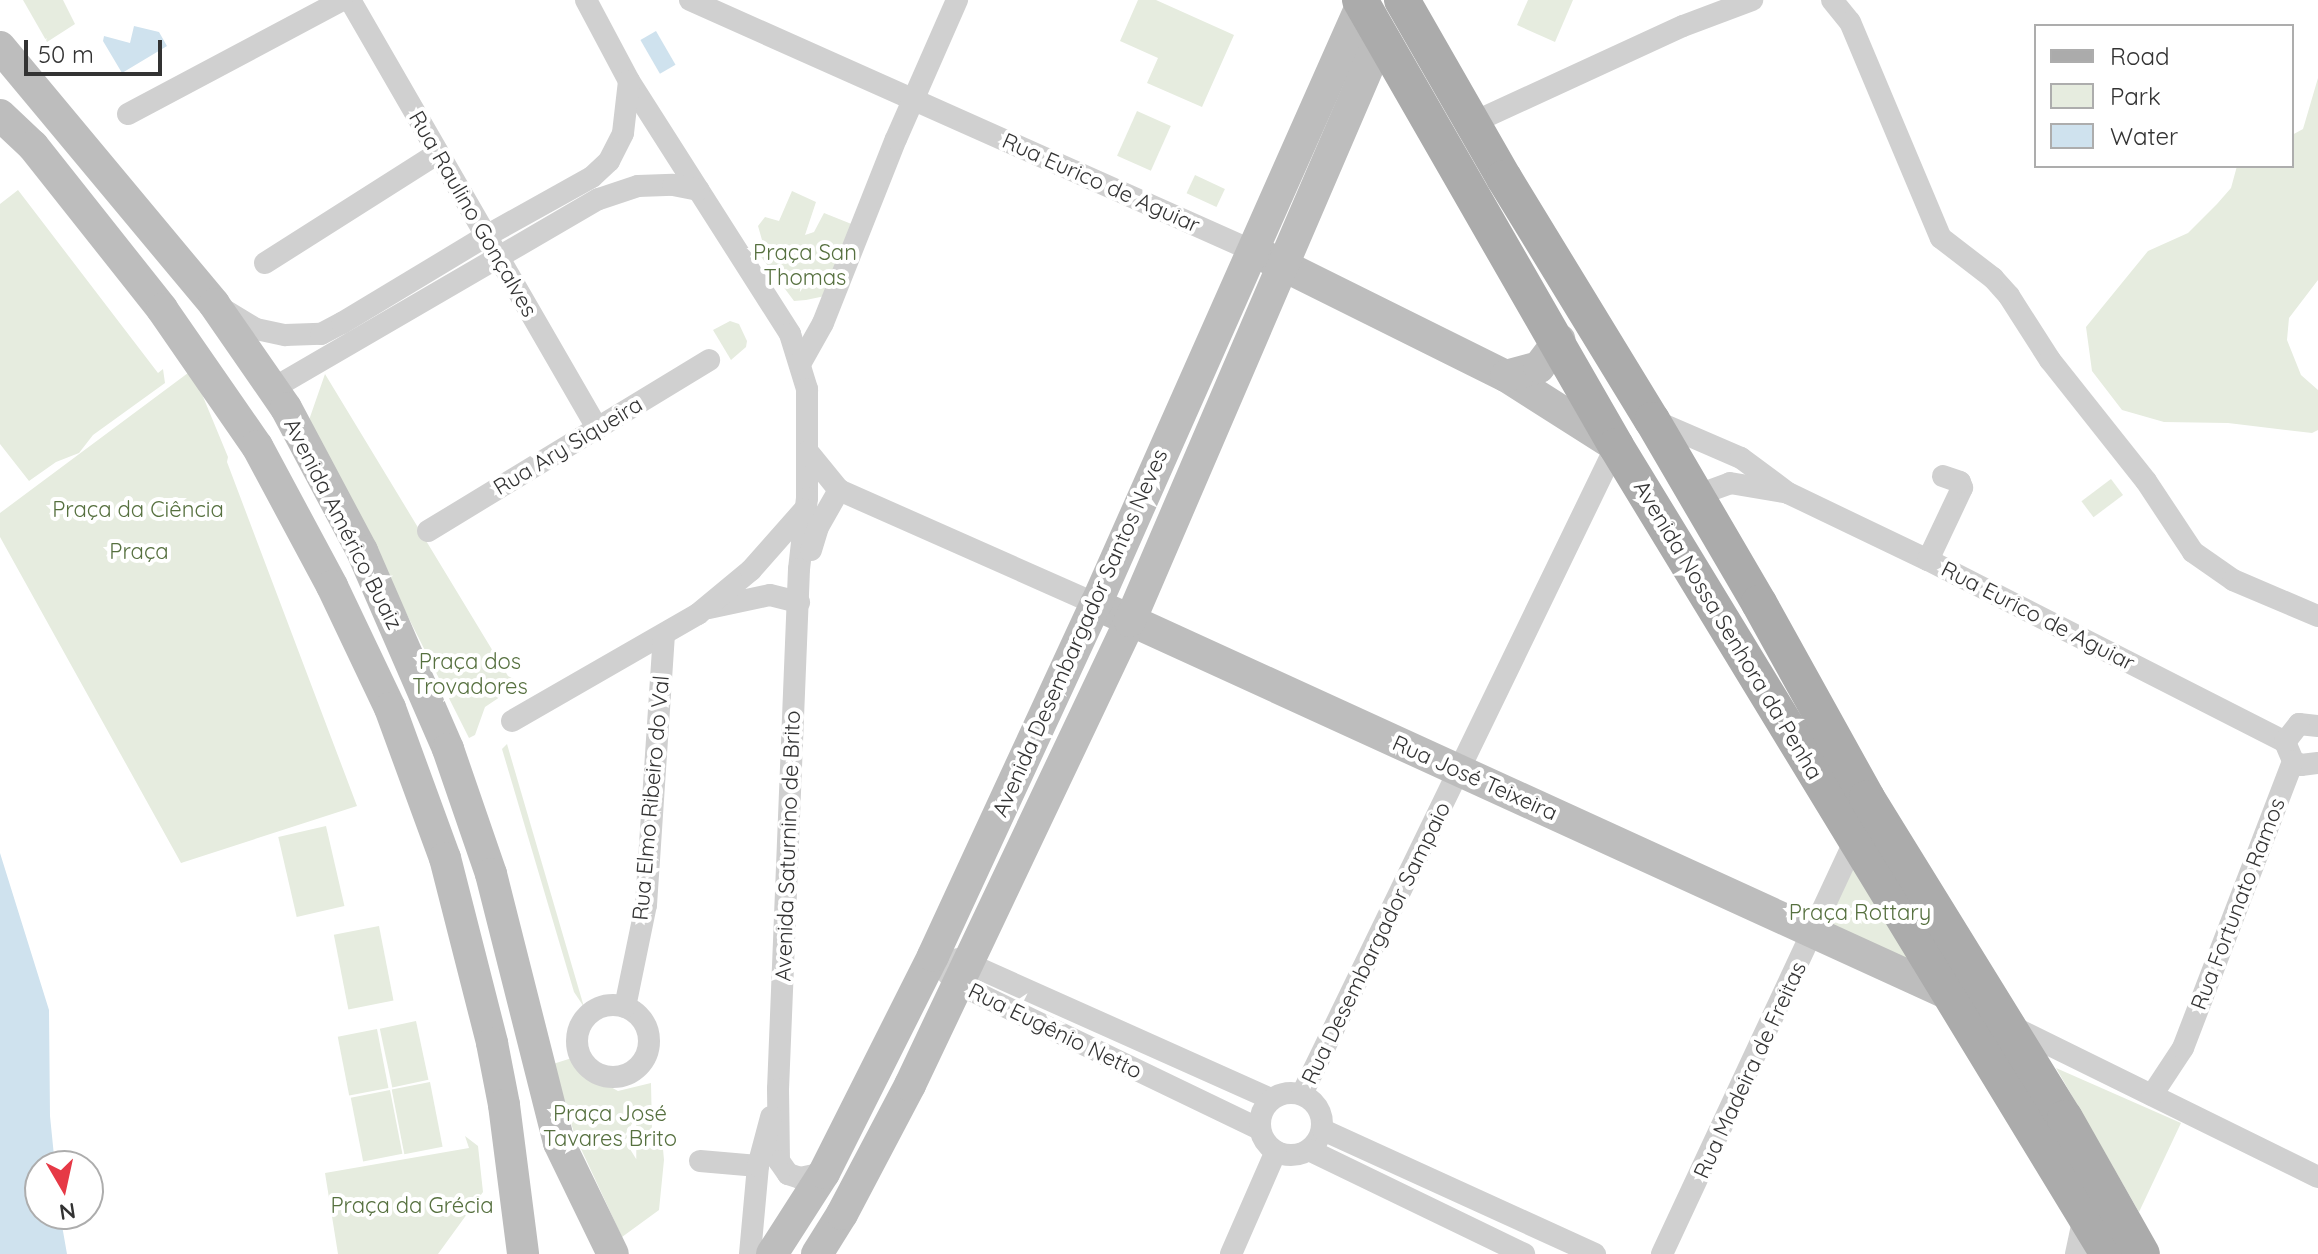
<!DOCTYPE html>
<meta charset="utf-8">
<style>
body{margin:0}
#map{position:relative;width:2318px;height:1254px;overflow:hidden;background:#fff;font-family:Quicksand,sans-serif}
div>[style]{position:absolute}
.green>*{inset:0;background:#e6ecdf;transform-origin:0 0}
.water>*{inset:0;background:#cfe2ee;transform-origin:0 0}
.street>*{height:22px;margin:-11px;padding:0 11px;transform-origin:11px;border-radius:11px;background:#d0d0d0}
.street>.ring{margin:-11px;padding:0;box-sizing:content-box;background:none;border:22px solid #d0d0d0;border-radius:50%}
.secondary>*{height:32px;margin:-16px;padding:0 16px;transform-origin:16px;border-radius:16px;background:#bdbdbd}
.primary>*{height:36px;margin:-18px;padding:0 18px;transform-origin:18px;border-radius:18px;background:#ababab}
span{translate:-50% -50%;white-space:nowrap;text-align:center;line-height:1.15;-webkit-text-stroke:8px #fff;paint-order:stroke}
.street-label{font-size:22px;color:#333}
.park-label{font-size:22px;color:#56703f}
.legend{position:absolute;left:2034px;top:24px;width:260px;height:144px;box-sizing:border-box;background:#fff;border:2px solid #adadad;margin:0;padding:10px 14px;list-style:none;font-size:24px;color:#333}
.legend li{display:flex;align-items:center;gap:16px;height:40px}
.legend b{width:40px;border:2px solid #adadad}
.north{position:absolute;left:24px;top:1150px;width:80px;height:80px;box-sizing:border-box;background:#fff;border:2px solid #adadad;border-radius:50%;rotate:171deg;font-size:22px;font-weight:700;line-height:32px;text-align:center;color:#333}
.north::after{content:'';display:block;margin:auto;width:28px;height:36px;background:#e63946;clip-path:polygon(50% 0,100% 100%,50% 72%,0 100%)}
.scale{position:absolute;left:24px;top:40px;width:138px;height:36px;box-sizing:border-box;border:4px solid #333;border-top:0;padding-left:10px;font-size:24px;line-height:28px;white-space:nowrap;color:#333;-webkit-text-stroke:6px #fff;paint-order:stroke}
</style>
<div id="map">
<div class="green">
<i style="clip-path:polygon(23px 0,63px 0,75px 24px,47px 42px)"></i>
<i style="clip-path:polygon(1138px 0,1156px 0,1234px 35px,1202px 107px,1147px 83px,1158px 58px,1120px 41px)"></i>
<i style="clip-path:polygon(1528px 0,1573px 0,1555px 42px,1517px 25px)"></i>
<i style="clip-path:polygon(2318px 78px,2318px 280px,2289px 318px,2287px 340px,2301px 375px,2318px 390px,2318px 430px,2312px 433px,2228px 423px,2164px 422px,2122px 410px,2092px 371px,2086px 327px,2148px 251px,2188px 233px,2217px 204px,2231px 188px,2237px 166px,2292px 166px,2292px 135px,2303px 129px)"></i>
<i style="left:1137px;top:111px;width:37px;height:49px;rotate:24deg"></i>
<i style="left:1195px;top:175px;width:33px;height:20px;rotate:25deg"></i>
<i style="clip-path:polygon(18px 190px,158px 373px,163px 369px,165px 383px,93px 435px,79px 453px,56px 462px,29px 481px,0 444px,0 204px)"></i>
<i style="clip-path:polygon(792px 191px,816px 202px,805px 235px,814px 232px,824px 213px,854px 225px,825px 296px,806px 300px,794px 301px,753px 246px,762px 240px,758px 226px,765px 217px,779px 221px)"></i>
<i style="clip-path:polygon(730px 321px,739px 324px,747px 341px,746px 347px,731px 360px,713px 330px)"></i>
<i style="clip-path:polygon(192px 370px,228px 457px,227px 462px,357px 806px,181px 863px,0 537px,0 513px)"></i>
<i style="clip-path:polygon(325px 374px,508px 676px,521px 683px,485px 707px,475px 735px,469px 738px,309px 420px)"></i>
<i style="left:2111px;top:479px;width:20px;height:37px;rotate:53deg"></i>
<i style="clip-path:polygon(507px 744px,584px 1007px,574px 992px,502px 749px)"></i>
<i style="left:326px;top:826px;width:82px;height:49px;rotate:77deg"></i>
<i style="clip-path:polygon(1856px 848px,1936px 981px,1819px 931px)"></i>
<i style="left:379px;top:926px;width:76px;height:46px;rotate:79deg"></i>
<i style="left:416px;top:1021px;width:60px;height:37px;rotate:78deg"></i>
<i style="left:377px;top:1029px;width:60px;height:40px;rotate:79deg"></i>
<i style="clip-path:polygon(575px 1057px,585px 1073px,618px 1091px,651px 1083px,652px 1131px,647px 1132px,647px 1147px,663px 1149px,664px 1160px,659px 1210px,622px 1237px,575px 1136px,553px 1064px)"></i>
<i style="clip-path:polygon(2056px 1068px,2181px 1123px,2139px 1212px)"></i>
<i style="left:430px;top:1082px;width:66px;height:39px;rotate:79deg"></i>
<i style="left:390px;top:1090px;width:65px;height:40px;rotate:79deg"></i>
<i style="clip-path:polygon(465px 1136px,478px 1146px,483px 1192px,438px 1254px,338px 1254px,325px 1173px,469px 1148px)"></i>
</div>
<div class="water">
<i style="clip-path:polygon(134px 26px,159px 32px,167px 46px,122px 73px,103px 41px,104px 36px,130px 43px)"></i>
<i style="left:656px;top:31px;width:39px;height:18px;rotate:60deg"></i>
<i style="clip-path:polygon(0 853px,49px 1010px,50px 1116px,55px 1166px,40px 1166px,40px 1214px,60px 1214px,67px 1254px,0 1254px)"></i>
</div>
<div class="street">
<i style="left:350px;top:0;width:494px;rotate:60deg"></i>
<i style="left:586px;top:0;width:92px;rotate:62deg"></i>
<i style="left:629px;top:81px;width:300px;rotate:57.5deg"></i>
<i style="left:790px;top:334px;width:58px;rotate:72.8deg"></i>
<i style="left:807px;top:389px;width:109px;rotate:90deg"></i>
<i style="left:807px;top:498px;width:71px;rotate:96.4deg"></i>
<i style="left:799px;top:569px;width:520px;rotate:92.31deg"></i>
<i style="left:778px;top:1089px;width:72px;rotate:89.2deg"></i>
<i style="left:779px;top:1161px;width:16px;rotate:55deg"></i>
<i style="left:788px;top:1174px;width:13px;rotate:18deg"></i>
<i style="left:800px;top:1178px;width:25px;rotate:-12deg"></i>
<i style="left:690px;top:0;width:614px;rotate:24.02deg"></i>
<i style="left:1832px;top:0;width:28px;rotate:51deg"></i>
<i style="left:1850px;top:22px;width:234px;rotate:67.2deg"></i>
<i style="left:1941px;top:238px;width:66px;rotate:37.6deg"></i>
<i style="left:1993px;top:278px;width:24px;rotate:48deg"></i>
<i style="left:2009px;top:296px;width:76px;rotate:57.4deg"></i>
<i style="left:2050px;top:360px;width:154px;rotate:51.6deg"></i>
<i style="left:2146px;top:481px;width:85px;rotate:56.5deg"></i>
<i style="left:2193px;top:552px;width:49px;rotate:35deg"></i>
<i style="left:2233px;top:580px;width:92px;rotate:23deg"></i>
<i style="left:128px;top:114px;width:242px;rotate:-28deg"></i>
<i style="left:1472px;top:123px;width:232px;rotate:-24.7deg"></i>
<i style="left:1683px;top:26px;width:74px;rotate:-20.6deg"></i>
<i style="left:265px;top:263px;width:205px;rotate:-32.4deg"></i>
<i style="left:221px;top:308px;width:41px;rotate:31deg"></i>
<i style="left:256px;top:329px;width:30px;rotate:12deg"></i>
<i style="left:285px;top:335px;width:36px;rotate:-2deg"></i>
<i style="left:321px;top:334px;width:24px;rotate:-28deg"></i>
<i style="left:342px;top:323px;width:168px;rotate:-31.1deg"></i>
<i style="left:486px;top:236px;width:121px;rotate:-29.1deg"></i>
<i style="left:592px;top:177px;width:23px;rotate:-43deg"></i>
<i style="left:609px;top:161px;width:31px;rotate:-63deg"></i>
<i style="left:623px;top:133px;width:52px;rotate:-83.4deg"></i>
<i style="left:800px;top:364px;width:47px;rotate:-60.7deg"></i>
<i style="left:823px;top:323px;width:198px;rotate:-68.4deg"></i>
<i style="left:896px;top:139px;width:152px;rotate:-66.3deg"></i>
<i style="left:272px;top:389px;width:378px;rotate:-30.2deg"></i>
<i style="left:599px;top:199px;width:41px;rotate:-18.4deg"></i>
<i style="left:638px;top:186px;width:35px;rotate:-2deg"></i>
<i style="left:673px;top:185px;width:26px;rotate:11deg"></i>
<i style="left:1653px;top:420px;width:96px;rotate:23.4deg"></i>
<i style="left:1741px;top:458px;width:59px;rotate:36.7deg"></i>
<i style="left:1788px;top:493px;width:155px;rotate:25.6deg"></i>
<i style="left:1928px;top:560px;width:401px;rotate:27deg"></i>
<i style="left:808px;top:452px;width:49px;rotate:50.8deg"></i>
<i style="left:839px;top:490px;width:281px;rotate:23.9deg"></i>
<i style="left:1695px;top:496px;width:37px;rotate:-20deg"></i>
<i style="left:1730px;top:483px;width:54px;rotate:9.6deg"></i>
<i style="left:428px;top:531px;width:329px;rotate:-31.3deg"></i>
<i style="left:811px;top:550px;width:24px;rotate:-73deg"></i>
<i style="left:818px;top:527px;width:43px;rotate:-60.4deg"></i>
<i style="left:1928px;top:560px;width:80px;rotate:-64.7deg"></i>
<i style="left:1962px;top:488px;width:6px;rotate:-108deg"></i>
<i style="left:1960px;top:482px;width:18px;rotate:-161deg"></i>
<i style="left:709px;top:608px;width:62px;rotate:-12deg"></i>
<i style="left:770px;top:595px;width:30px;rotate:14deg"></i>
<i style="left:512px;top:721px;width:215px;rotate:-29.9deg"></i>
<i style="left:698px;top:614px;width:69px;rotate:-39.7deg"></i>
<i style="left:751px;top:570px;width:81px;rotate:-48.5deg"></i>
<i style="left:2318px;top:726px;width:19px;rotate:-174deg"></i>
<i style="left:2299px;top:724px;width:23px;rotate:128deg"></i>
<i style="left:2285px;top:742px;width:21px;rotate:67deg"></i>
<i style="left:2293px;top:761px;width:9px;rotate:27deg"></i>
<i style="left:2301px;top:765px;width:17px;rotate:-7deg"></i>
<i style="left:933px;top:956px;width:35px;rotate:50deg"></i>
<i style="left:956px;top:983px;width:337px;rotate:25.7deg"></i>
<i style="left:958px;top:959px;width:343px;rotate:24.1deg"></i>
<i class="ring" style="left:577px;top:1005px;width:50px;height:50px"></i>
<i style="left:625px;top:1007px;width:104px;rotate:-78.4deg"></i>
<i style="left:646px;top:905px;width:270px;rotate:-86.2deg"></i>
<i style="left:2009px;top:1025px;width:344px;rotate:26.2deg"></i>
<i class="ring" style="left:1260px;top:1093px;width:40px;height:40px"></i>
<i style="left:1302px;top:1094px;width:720px;rotate:-64.15deg"></i>
<i style="left:2152px;top:1095px;width:56px;rotate:-56.6deg"></i>
<i style="left:2183px;top:1048px;width:307px;rotate:-69deg"></i>
<i style="left:1323px;top:1130px;width:299px;rotate:24.5deg"></i>
<i style="left:1309px;top:1150px;width:239px;rotate:25.8deg"></i>
<i style="left:700px;top:1161px;width:58px;rotate:4.9deg"></i>
<i style="left:750px;top:1254px;width:88px;rotate:-84.8deg"></i>
<i style="left:758px;top:1166px;width:51px;rotate:-75.1deg"></i>
<i style="left:1231px;top:1254px;width:112px;rotate:-66.4deg"></i>
<i style="left:1662px;top:1254px;width:456px;rotate:-65deg"></i>
<i style="left:2076px;top:1254px;width:40px;rotate:-78deg"></i>
</div>
<div class="secondary">
<i style="left:0;top:47px;width:334px;rotate:50.2deg"></i>
<i style="left:214px;top:304px;width:126px;rotate:55.3deg"></i>
<i style="left:286px;top:408px;width:162px;rotate:62deg"></i>
<i style="left:362px;top:551px;width:216px;rotate:66.5deg"></i>
<i style="left:448px;top:749px;width:132px;rotate:71deg"></i>
<i style="left:491px;top:874px;width:277px;rotate:75.8deg"></i>
<i style="left:559px;top:1143px;width:123px;rotate:64.1deg"></i>
<i style="left:0;top:115px;width:45px;rotate:43.2deg"></i>
<i style="left:33px;top:146px;width:208px;rotate:51.6deg"></i>
<i style="left:162px;top:309px;width:167px;rotate:55.3deg"></i>
<i style="left:257px;top:446px;width:159px;rotate:61.8deg"></i>
<i style="left:332px;top:586px;width:135px;rotate:64.6deg"></i>
<i style="left:390px;top:708px;width:160px;rotate:69.9deg"></i>
<i style="left:445px;top:858px;width:191px;rotate:75.7deg"></i>
<i style="left:492px;top:1043px;width:63px;rotate:79deg"></i>
<i style="left:504px;top:1105px;width:150px;rotate:82.7deg"></i>
<i style="left:1264px;top:256px;width:270px;rotate:26.4deg"></i>
<i style="left:1506px;top:376px;width:130px;rotate:32.5deg"></i>
<i style="left:1506px;top:376px;width:34px;rotate:-15deg"></i>
<i style="left:1539px;top:367px;width:34px;rotate:-53deg"></i>
<i style="left:1110px;top:611px;width:933px;rotate:24.56deg"></i>
<i style="left:772px;top:1254px;width:96px;rotate:-57.3deg"></i>
<i style="left:824px;top:1173px;width:243px;rotate:-63.3deg"></i>
<i style="left:933px;top:956px;width:388px;rotate:-65.2deg"></i>
<i style="left:1096px;top:604px;width:656px;rotate:-66.09deg"></i>
<i style="left:817px;top:1254px;width:47px;rotate:-58deg"></i>
<i style="left:842px;top:1214px;width:146px;rotate:-62.2deg"></i>
<i style="left:910px;top:1085px;width:514px;rotate:-64.63deg"></i>
<i style="left:1130px;top:621px;width:636px;rotate:-66.74deg"></i>
</div>
<div class="primary">
<i style="left:1360px;top:0;width:514px;rotate:60.14deg"></i>
<i style="left:1616px;top:446px;width:946px;rotate:58.66deg"></i>
<i style="left:1402px;top:0;width:205px;rotate:60.2deg"></i>
<i style="left:1504px;top:178px;width:284px;rotate:58.6deg"></i>
<i style="left:1652px;top:420px;width:212px;rotate:59.7deg"></i>
<i style="left:1759px;top:603px;width:223px;rotate:61deg"></i>
<i style="left:1867px;top:798px;width:376px;rotate:58.3deg"></i>
<i style="left:2065px;top:1118px;width:156px;rotate:60.5deg"></i>
</div>
<div class="street-label">
<span style="left:1101px;top:183px;rotate:24deg">Rua Eurico de Aguiar</span>
<span style="left:473px;top:214px;rotate:60deg">Rua Raulino Gonçalves</span>
<span style="left:568px;top:446px;rotate:-31deg">Rua Ary Siqueira</span>
<span style="left:343px;top:524px;rotate:63deg">Avenida Américo Buaiz</span>
<span style="left:2038px;top:616px;rotate:27deg">Rua Eurico de Aguiar</span>
<span style="left:1728px;top:630px;rotate:59deg">Avenida Nossa Senhora da Penha</span>
<span style="left:1080px;top:633px;rotate:-66deg">Avenida Desembargador Santos Neves</span>
<span style="left:1475px;top:778px;rotate:24deg">Rua José Teixeira</span>
<span style="left:651px;top:798px;rotate:-85deg">Rua Elmo Ribeiro do Val</span>
<span style="left:788px;top:846px;rotate:-88deg">Avenida Saturnino de Brito</span>
<span style="left:2238px;top:904px;rotate:-69deg">Rua Fortunato Ramos</span>
<span style="left:1376px;top:943px;rotate:-64deg">Rua Desembargador Sampaio</span>
<span style="left:1055px;top:1031px;rotate:26deg">Rua Eugênio Netto</span>
<span style="left:1750px;top:1070px;rotate:-65deg">Rua Madeira de Freitas</span>
</div>
<div class="park-label">
<span style="left:805px;top:265px">Praça San<br>Thomas</span>
<span style="left:138px;top:510px">Praça da Ciência</span>
<span style="left:139px;top:552px">Praça</span>
<span style="left:470px;top:674px">Praça dos<br>Trovadores</span>
<span style="left:1860px;top:913px">Praça Rottary</span>
<span style="left:610px;top:1126px">Praça José<br>Tavares Brito</span>
<span style="left:412px;top:1206px">Praça da Grécia</span>
</div>
<ul class="legend">
<li><b style="height:10px;background:#ababab"></b>Road</li>
<li><b style="height:22px;background:#e6ecdf"></b>Park</li>
<li><b style="height:22px;background:#cfe2ee"></b>Water</li>
</ul>
<div class="north">N</div>
<div class="scale">50 m</div>
</div>
